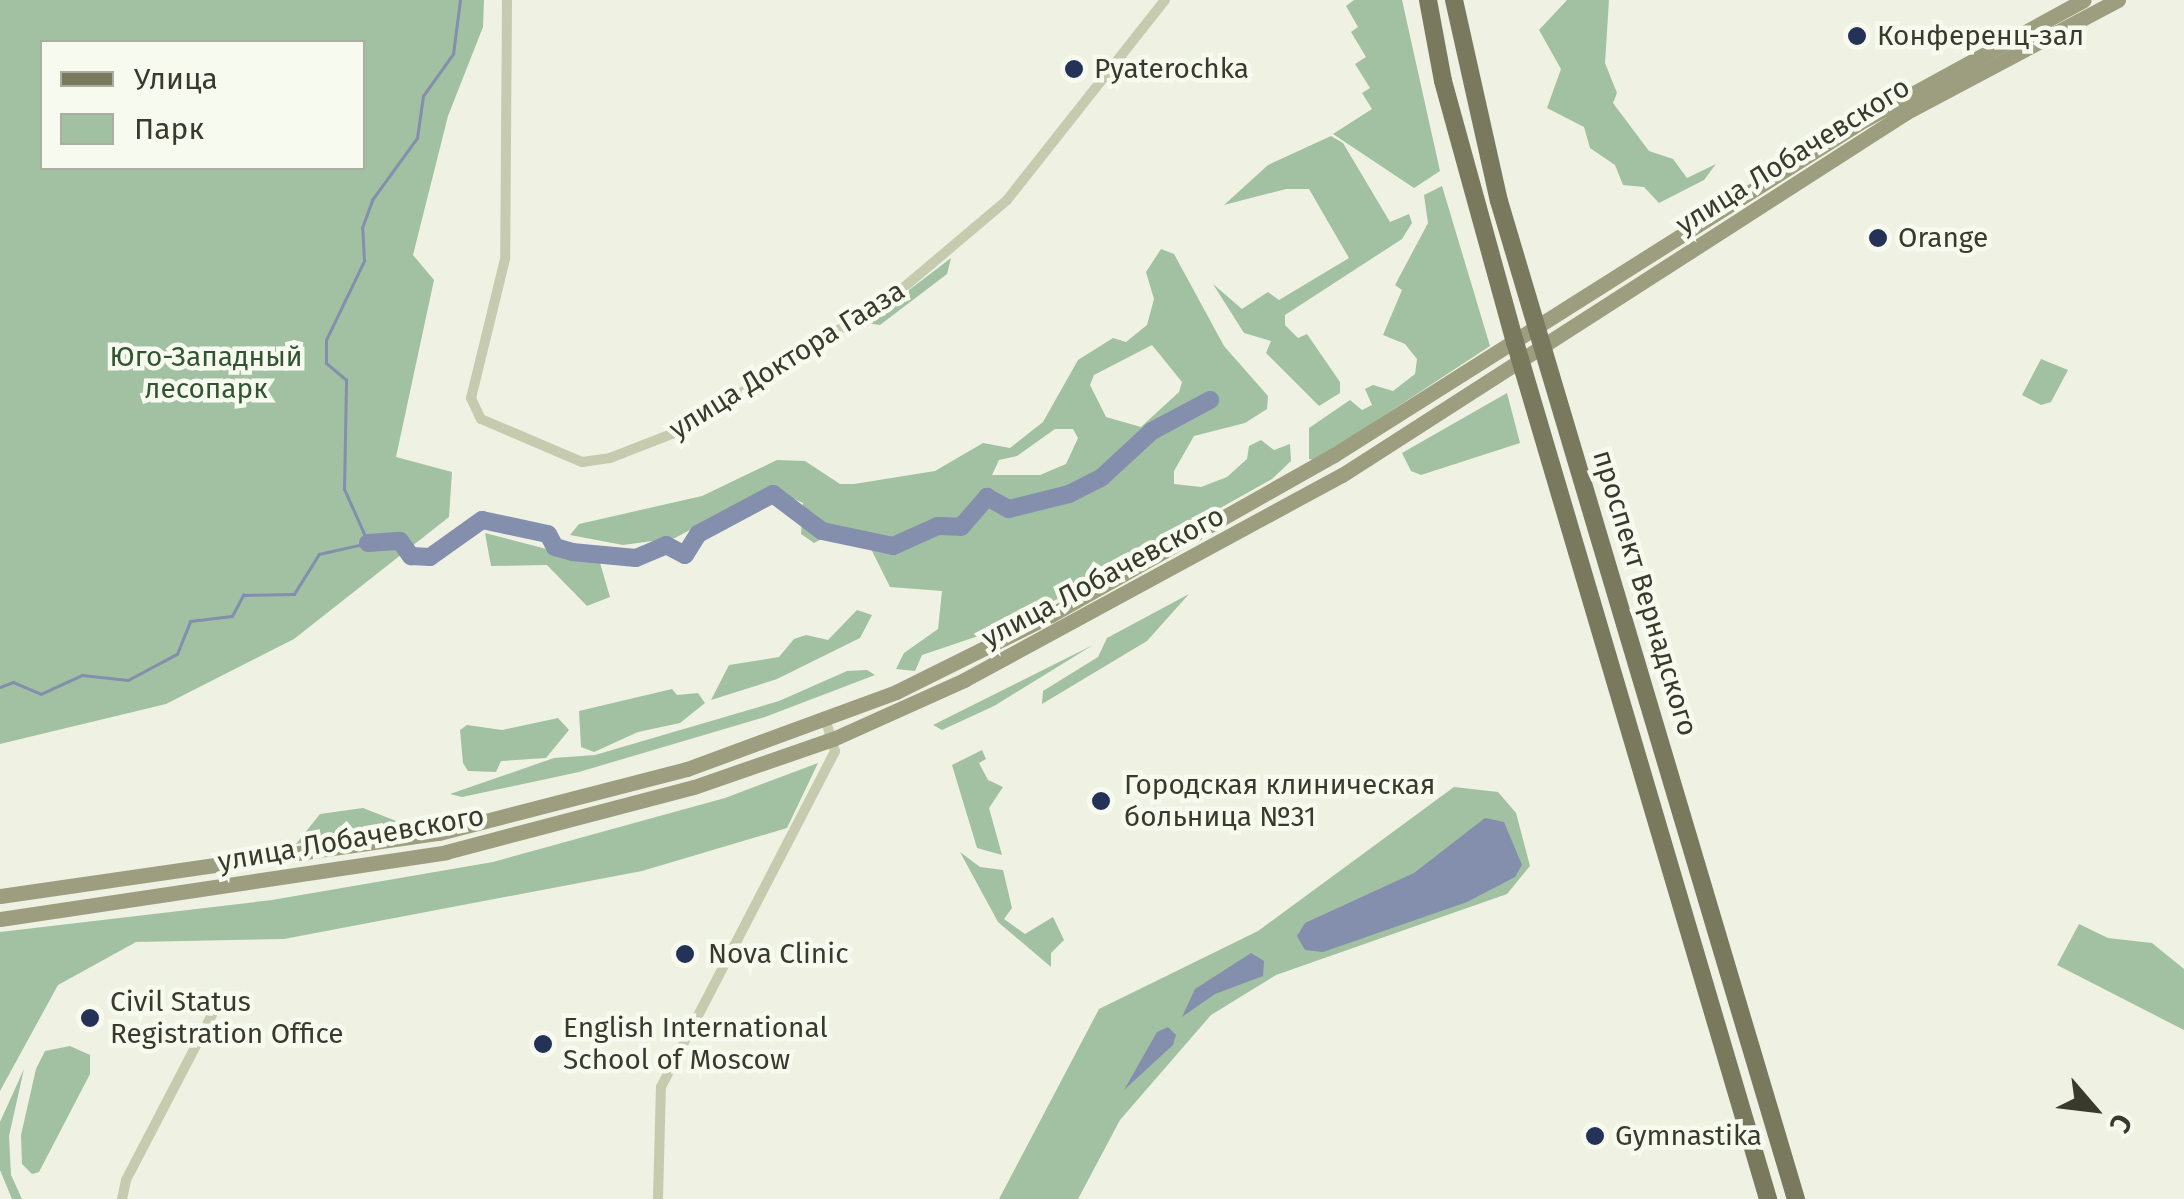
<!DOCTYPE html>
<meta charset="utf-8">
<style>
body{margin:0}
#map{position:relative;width:2184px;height:1199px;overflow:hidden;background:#eff2e2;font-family:"Fira Sans",sans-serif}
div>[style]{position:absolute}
.green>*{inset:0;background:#a2c0a2}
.water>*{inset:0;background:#838fad}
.stream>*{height:2.5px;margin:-1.25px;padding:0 1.25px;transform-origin:1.25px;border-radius:1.25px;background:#838fad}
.river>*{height:18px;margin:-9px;padding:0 9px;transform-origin:9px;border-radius:9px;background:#838fad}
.minor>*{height:10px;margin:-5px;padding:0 5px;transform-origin:5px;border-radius:5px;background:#c6caae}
.secondary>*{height:15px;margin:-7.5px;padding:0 7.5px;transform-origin:7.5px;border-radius:7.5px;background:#9d9d7f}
.primary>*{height:18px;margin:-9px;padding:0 9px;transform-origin:9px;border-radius:9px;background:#79795e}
.dots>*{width:28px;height:28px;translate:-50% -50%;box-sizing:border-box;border:5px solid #f7faee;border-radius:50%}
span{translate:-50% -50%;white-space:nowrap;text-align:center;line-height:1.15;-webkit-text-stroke:9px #f7faee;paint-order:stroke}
.poi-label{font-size:28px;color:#39392c}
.left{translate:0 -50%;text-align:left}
.street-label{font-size:28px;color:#39392c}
.park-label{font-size:28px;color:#315532}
.legend{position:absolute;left:40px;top:40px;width:325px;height:130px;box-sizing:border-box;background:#f7faee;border:2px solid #abada0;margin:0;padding:12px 18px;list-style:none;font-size:30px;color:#39392c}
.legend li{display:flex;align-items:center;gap:20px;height:50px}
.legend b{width:50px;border:2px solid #abada0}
.north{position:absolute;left:2044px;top:1059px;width:100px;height:100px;-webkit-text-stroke:8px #f7faee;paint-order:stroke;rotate:118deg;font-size:28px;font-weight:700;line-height:40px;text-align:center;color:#39392c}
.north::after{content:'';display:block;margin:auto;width:35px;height:45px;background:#39392c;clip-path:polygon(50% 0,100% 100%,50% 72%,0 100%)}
</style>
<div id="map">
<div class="green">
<i style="clip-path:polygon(evenodd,0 0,484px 0,483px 27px,448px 116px,413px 255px,434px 280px,396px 457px,452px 472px,449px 517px,294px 639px,166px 704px,0 744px,0 0,42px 42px,362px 42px,362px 168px,42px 168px,42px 42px)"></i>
<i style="clip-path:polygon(1354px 0,1402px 0,1440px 171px,1414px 188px,1333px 134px,1372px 109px,1362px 93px,1370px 88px,1355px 64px,1366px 57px,1351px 32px,1358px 27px,1346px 6px)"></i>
<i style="clip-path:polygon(1567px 0,1609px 0,1605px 63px,1617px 93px,1613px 103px,1649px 151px,1673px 159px,1687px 178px,1716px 164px,1704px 180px,1659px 203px,1644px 187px,1623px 185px,1615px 165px,1590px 148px,1584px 127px,1547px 108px,1561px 69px,1539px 30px)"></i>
<i style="clip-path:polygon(1331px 136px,1343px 143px,1390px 222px,1409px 214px,1412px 223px,1402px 239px,1285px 315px,1285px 325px,1298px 338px,1307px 334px,1340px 382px,1340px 393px,1319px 406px,1266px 353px,1271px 341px,1244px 333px,1213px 284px,1242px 309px,1268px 292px,1279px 300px,1349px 258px,1309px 189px,1286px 189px,1224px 205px,1268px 165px)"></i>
<i style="clip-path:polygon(1442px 186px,1490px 346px,1316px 460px,1309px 459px,1309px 428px,1350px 400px,1362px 410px,1372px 405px,1365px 389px,1373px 385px,1393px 391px,1415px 374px,1417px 359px,1405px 344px,1383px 335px,1402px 290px,1395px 285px,1428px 223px,1424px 195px)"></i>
<i style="clip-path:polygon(evenodd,1161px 249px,1174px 254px,1224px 346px,1268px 396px,1267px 409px,1245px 423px,1194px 436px,1174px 471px,1174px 484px,1201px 487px,1227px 477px,1247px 459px,1249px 446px,1261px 440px,1274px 450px,1290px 444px,1291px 461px,1272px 479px,1067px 594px,999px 629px,922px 655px,915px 671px,896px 669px,904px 653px,938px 629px,942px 591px,890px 587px,865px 537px,838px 530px,814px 543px,801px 534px,803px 503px,792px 498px,766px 489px,675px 538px,623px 545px,570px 535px,579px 524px,702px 496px,777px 460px,805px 461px,840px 484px,854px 484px,935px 471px,983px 443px,1010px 448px,1043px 422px,1078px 360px,1113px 338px,1126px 342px,1147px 325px,1154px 299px,1146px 272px,1161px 249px,1152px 345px,1182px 382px,1179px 392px,1141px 427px,1106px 417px,1090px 385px,1094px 375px,1152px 345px,1161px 249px,1055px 429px,1073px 429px,1078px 438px,1066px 464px,1040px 475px,992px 475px,999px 460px,1017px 456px,1055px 429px)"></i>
<i style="clip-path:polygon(951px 258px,947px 274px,880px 325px,866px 323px)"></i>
<i style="clip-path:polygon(2041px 359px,2068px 370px,2051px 402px,2041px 405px,2022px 395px)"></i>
<i style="clip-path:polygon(1507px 393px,1520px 443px,1421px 475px,1411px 471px,1402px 453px)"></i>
<i style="clip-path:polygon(485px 533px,600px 563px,610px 597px,587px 606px,547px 565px,491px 566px)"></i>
<i style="clip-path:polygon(1189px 594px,1147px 641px,1042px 704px,1043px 691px,1098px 657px,1107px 638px)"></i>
<i style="clip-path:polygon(857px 610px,872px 615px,860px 638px,777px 679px,711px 700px,729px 665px,779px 657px,794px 639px,806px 635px,828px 640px)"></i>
<i style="clip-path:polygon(1093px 645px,994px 706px,942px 730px,933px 725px)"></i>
<i style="clip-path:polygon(867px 670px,875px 675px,765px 717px,579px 772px,462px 797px,450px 794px,554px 758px,595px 755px,779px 701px,847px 671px)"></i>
<i style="clip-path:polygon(672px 689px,677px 695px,698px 693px,705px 703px,680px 723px,638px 732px,594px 752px,581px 747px,579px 711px)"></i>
<i style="clip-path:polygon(558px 718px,569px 730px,546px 758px,501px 761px,496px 772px,468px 771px,463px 763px,460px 730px,467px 725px,502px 730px)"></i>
<i style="clip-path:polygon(982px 750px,986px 759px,979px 763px,988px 780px,1003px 787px,989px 808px,1002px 855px,977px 848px,952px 765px)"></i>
<i style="clip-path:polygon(818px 763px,787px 828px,642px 871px,284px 939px,136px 942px,58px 985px,0 1091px,0 932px,272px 900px,493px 862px,725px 798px)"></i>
<i style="clip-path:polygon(1454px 787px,1498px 792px,1516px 813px,1530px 866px,1507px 894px,1276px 975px,1211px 1015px,1120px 1120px,1078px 1199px,999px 1199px,1099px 1009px,1258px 931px)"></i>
<i style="clip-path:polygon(363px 808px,409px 826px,296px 844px,320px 814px)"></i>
<i style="clip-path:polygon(960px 852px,980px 867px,1003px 870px,1012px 908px,1004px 919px,1025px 934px,1053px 917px,1064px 940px,1051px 953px,1051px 967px,998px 922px)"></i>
<i style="clip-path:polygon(2079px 924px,2108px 938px,2152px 943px,2184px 969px,2184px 1030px,2057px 965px)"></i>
<i style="clip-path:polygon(70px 1046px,90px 1055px,90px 1074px,39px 1172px,32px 1174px,22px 1164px,21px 1135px,36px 1069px,45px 1051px)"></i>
<i style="clip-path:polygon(24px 1069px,9px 1136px,11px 1175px,22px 1199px,12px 1199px,0 1170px,0 1122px)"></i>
</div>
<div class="water">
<i style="clip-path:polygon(1485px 818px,1504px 822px,1522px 865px,1515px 877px,1467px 902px,1323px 952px,1305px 950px,1297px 936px,1305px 923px,1414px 873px)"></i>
<i style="clip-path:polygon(1251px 953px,1264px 961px,1263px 976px,1215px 994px,1182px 1017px,1195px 989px)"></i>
<i style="clip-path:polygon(1168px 1027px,1176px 1035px,1173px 1045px,1124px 1090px,1157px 1032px)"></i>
</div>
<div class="stream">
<i style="left:0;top:687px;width:14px;rotate:-21deg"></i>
<i style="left:13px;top:682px;width:30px;rotate:23deg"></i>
<i style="left:41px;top:694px;width:45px;rotate:-24.9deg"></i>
<i style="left:82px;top:675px;width:46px;rotate:6.2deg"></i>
<i style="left:128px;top:680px;width:55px;rotate:-28deg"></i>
<i style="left:177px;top:654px;width:35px;rotate:-68deg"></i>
<i style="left:190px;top:621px;width:42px;rotate:-6.8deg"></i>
<i style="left:232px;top:616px;width:24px;rotate:-62deg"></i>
<i style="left:243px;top:595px;width:51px;rotate:-1.1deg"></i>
<i style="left:294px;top:594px;width:47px;rotate:-58deg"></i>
<i style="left:319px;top:554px;width:50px;rotate:-12.7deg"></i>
<i style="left:368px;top:543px;width:59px;rotate:-114deg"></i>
<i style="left:344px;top:489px;width:109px;rotate:-88.9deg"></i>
<i style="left:346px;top:380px;width:26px;rotate:-140deg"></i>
<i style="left:326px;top:363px;width:23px;rotate:-90deg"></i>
<i style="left:326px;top:340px;width:88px;rotate:-64.3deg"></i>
<i style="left:364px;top:261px;width:33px;rotate:-93deg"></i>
<i style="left:362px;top:228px;width:30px;rotate:-70deg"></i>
<i style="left:372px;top:200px;width:77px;rotate:-54deg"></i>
<i style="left:417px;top:138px;width:42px;rotate:-81.9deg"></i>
<i style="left:423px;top:96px;width:52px;rotate:-54.5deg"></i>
<i style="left:453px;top:54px;width:54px;rotate:-82.6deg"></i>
</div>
<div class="river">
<i style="left:368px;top:543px;width:32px;rotate:-4deg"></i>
<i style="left:400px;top:541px;width:19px;rotate:54deg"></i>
<i style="left:411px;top:556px;width:19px;rotate:3deg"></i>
<i style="left:430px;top:557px;width:64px;rotate:-35.4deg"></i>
<i style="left:482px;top:520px;width:67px;rotate:12deg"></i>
<i style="left:548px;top:534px;width:15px;rotate:62deg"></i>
<i style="left:555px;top:547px;width:18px;rotate:16deg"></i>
<i style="left:572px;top:552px;width:64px;rotate:5.4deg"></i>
<i style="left:636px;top:558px;width:33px;rotate:-23deg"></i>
<i style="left:666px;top:545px;width:21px;rotate:28deg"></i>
<i style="left:685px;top:555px;width:25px;rotate:-58deg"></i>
<i style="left:698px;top:534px;width:85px;rotate:-28.1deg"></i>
<i style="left:773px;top:494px;width:61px;rotate:37.1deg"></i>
<i style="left:822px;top:531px;width:73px;rotate:11.9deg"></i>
<i style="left:893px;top:546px;width:49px;rotate:-24deg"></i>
<i style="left:938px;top:526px;width:23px;rotate:2deg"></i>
<i style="left:961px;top:527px;width:40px;rotate:-49deg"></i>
<i style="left:987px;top:497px;width:25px;rotate:29deg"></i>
<i style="left:1009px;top:509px;width:62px;rotate:-14deg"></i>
<i style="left:1069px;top:494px;width:36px;rotate:-27deg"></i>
<i style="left:1101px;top:478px;width:69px;rotate:-42.7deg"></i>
<i style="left:1152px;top:431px;width:66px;rotate:-28.1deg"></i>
</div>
<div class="minor">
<i style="left:507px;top:0;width:259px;rotate:90.4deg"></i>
<i style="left:505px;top:259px;width:143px;rotate:103.7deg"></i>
<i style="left:471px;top:398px;width:23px;rotate:65deg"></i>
<i style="left:481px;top:419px;width:110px;rotate:23.1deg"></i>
<i style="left:582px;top:462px;width:28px;rotate:-8deg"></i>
<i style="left:610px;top:458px;width:83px;rotate:-21.3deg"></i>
<i style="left:687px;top:428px;width:257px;rotate:-32.9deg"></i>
<i style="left:903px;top:288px;width:136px;rotate:-40.2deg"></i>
<i style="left:1007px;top:200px;width:255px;rotate:-51.7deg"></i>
<i style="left:122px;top:1199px;width:19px;rotate:-78deg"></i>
<i style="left:126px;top:1180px;width:191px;rotate:-62.5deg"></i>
<i style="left:658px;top:1199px;width:112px;rotate:-88.5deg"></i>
<i style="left:661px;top:1087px;width:378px;rotate:-62.6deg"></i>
<i style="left:835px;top:751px;width:30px;rotate:-107deg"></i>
</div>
<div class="secondary">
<i style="left:0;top:896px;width:443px;rotate:-8.2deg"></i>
<i style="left:439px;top:833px;width:256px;rotate:-14.5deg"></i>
<i style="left:687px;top:769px;width:223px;rotate:-20.2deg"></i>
<i style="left:896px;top:692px;width:173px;rotate:-26.4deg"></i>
<i style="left:1051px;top:615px;width:325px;rotate:-29.5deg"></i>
<i style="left:1334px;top:455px;width:621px;rotate:-32.31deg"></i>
<i style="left:1859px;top:123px;width:256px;rotate:-28.7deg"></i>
<i style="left:0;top:919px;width:451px;rotate:-8.5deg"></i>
<i style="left:446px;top:852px;width:256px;rotate:-14.7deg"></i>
<i style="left:694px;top:787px;width:147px;rotate:-19.1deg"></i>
<i style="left:833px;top:739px;width:144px;rotate:-24.2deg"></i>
<i style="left:964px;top:680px;width:430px;rotate:-28.5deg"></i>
<i style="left:1342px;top:475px;width:672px;rotate:-32.72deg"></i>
<i style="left:1907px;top:112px;width:239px;rotate:-28deg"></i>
</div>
<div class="primary">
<i style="left:1428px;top:0;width:82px;rotate:79.5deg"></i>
<i style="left:1443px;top:81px;width:271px;rotate:74.6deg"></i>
<i style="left:1515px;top:342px;width:894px;rotate:73.55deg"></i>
<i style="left:1454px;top:0;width:206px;rotate:77.4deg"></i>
<i style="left:1499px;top:201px;width:1041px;rotate:73.43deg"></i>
</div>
<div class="dots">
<i style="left:1857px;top:36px;background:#243258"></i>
<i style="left:1074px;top:69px;background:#243258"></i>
<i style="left:1878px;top:238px;background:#243258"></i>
<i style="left:1101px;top:801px;background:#243258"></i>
<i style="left:685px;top:954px;background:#243258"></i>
<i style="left:90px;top:1018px;background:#243258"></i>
<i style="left:543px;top:1044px;background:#243258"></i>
<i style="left:1595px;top:1136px;background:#243258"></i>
</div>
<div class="poi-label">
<span class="left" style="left:1877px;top:36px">Конференц-зал</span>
<span class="left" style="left:1094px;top:69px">Pyaterochka</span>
<span class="left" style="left:1898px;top:238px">Orange</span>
<span class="left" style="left:1124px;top:801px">Городская клиническая<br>больница №31</span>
<span class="left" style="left:708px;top:954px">Nova Clinic</span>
<span class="left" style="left:110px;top:1018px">Civil Status<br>Registration Office</span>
<span class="left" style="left:563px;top:1044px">English International<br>School of Moscow</span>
<span class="left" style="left:1615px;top:1136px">Gymnastika</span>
</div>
<div class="street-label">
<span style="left:1793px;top:156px;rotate:-32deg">улица Лобачевского</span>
<span style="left:787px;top:360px;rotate:-32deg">улица Доктора Гааза</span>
<span style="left:1103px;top:577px;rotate:-28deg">улица Лобачевского</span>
<span style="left:1645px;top:593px;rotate:73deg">проспект Вернадского</span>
<span style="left:351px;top:839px;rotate:-10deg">улица Лобачевского</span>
</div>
<div class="park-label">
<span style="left:206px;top:373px">Юго-Западный<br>лесопарк</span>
</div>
<ul class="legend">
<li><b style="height:12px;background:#79795e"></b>Улица</li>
<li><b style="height:28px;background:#a2c0a2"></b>Парк</li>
</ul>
<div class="north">С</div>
</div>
